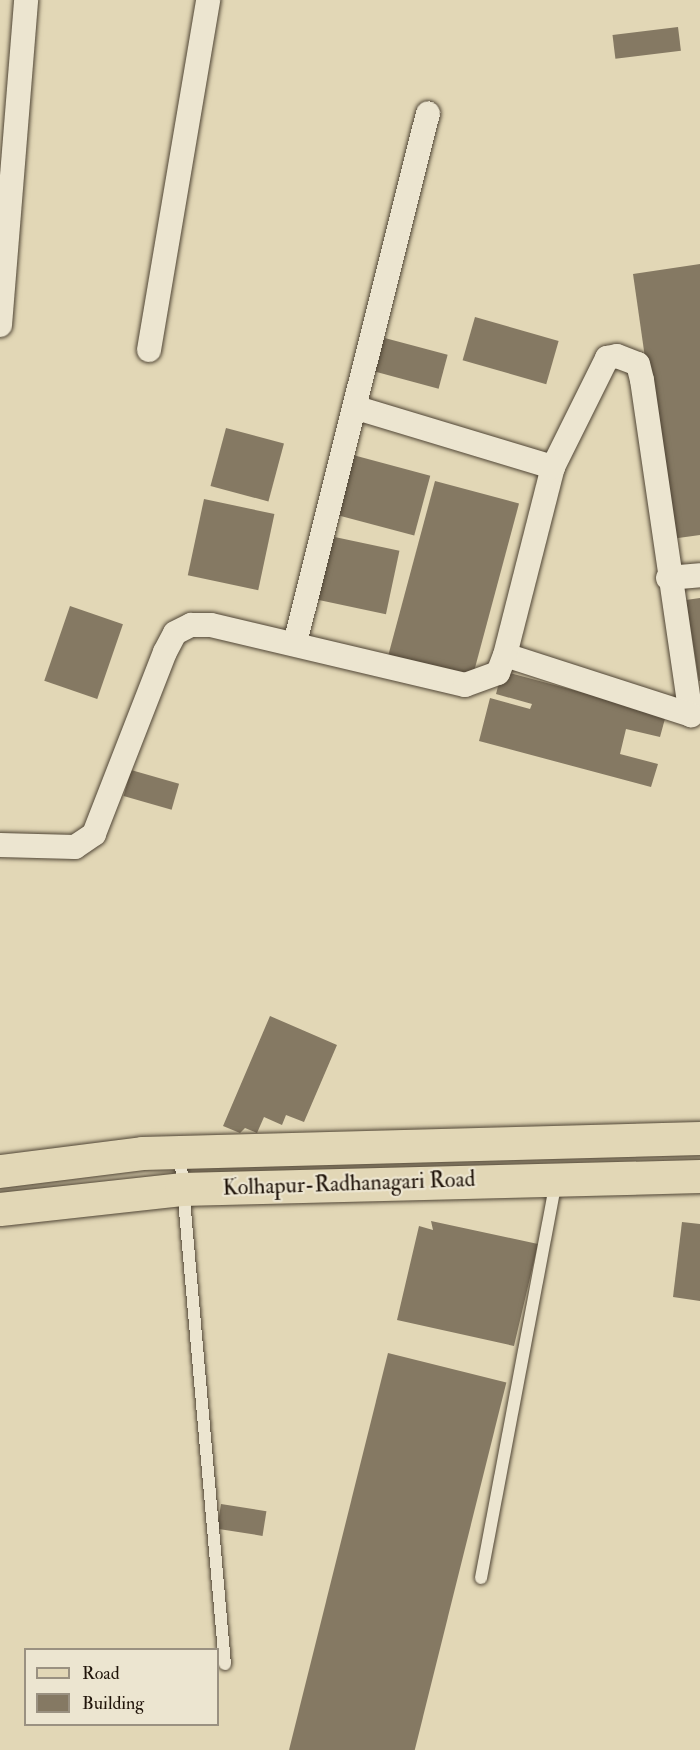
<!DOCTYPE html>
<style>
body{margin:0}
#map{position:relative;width:700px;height:1750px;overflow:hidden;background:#e2d7b6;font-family:"IM FELL Double Pica",serif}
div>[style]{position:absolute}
.building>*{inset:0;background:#857963;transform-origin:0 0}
.roads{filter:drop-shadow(0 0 2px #504535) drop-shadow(0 0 2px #504535)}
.lane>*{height:12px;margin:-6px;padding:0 6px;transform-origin:6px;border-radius:6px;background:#ece5d0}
.street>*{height:24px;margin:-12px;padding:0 12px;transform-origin:12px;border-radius:12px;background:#ece5d0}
.primary>*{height:33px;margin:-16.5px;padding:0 16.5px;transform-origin:16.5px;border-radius:16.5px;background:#e2d7b6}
span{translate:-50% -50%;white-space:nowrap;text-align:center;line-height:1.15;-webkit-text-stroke:4.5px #ece5d0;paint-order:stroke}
.street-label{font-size:22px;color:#20140a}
.legend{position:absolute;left:24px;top:1648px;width:195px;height:78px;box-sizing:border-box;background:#ece5d0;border:2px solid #9a9181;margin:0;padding:8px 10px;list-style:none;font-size:18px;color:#20140a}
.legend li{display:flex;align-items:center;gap:12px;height:30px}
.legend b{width:30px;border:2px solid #9a9181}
</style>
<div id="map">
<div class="building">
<i style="left:678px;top:27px;width:24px;height:66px;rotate:83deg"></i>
<i style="clip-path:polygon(700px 264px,700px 535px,671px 539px,633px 274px)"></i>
<i style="left:475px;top:317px;width:87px;height:45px;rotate:16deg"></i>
<i style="left:381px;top:337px;width:69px;height:35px;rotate:15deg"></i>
<i style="left:226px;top:428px;width:60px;height:60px;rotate:15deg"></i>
<i style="left:353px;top:455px;width:80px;height:62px;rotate:15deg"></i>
<i style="left:435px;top:481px;width:87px;height:183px;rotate:15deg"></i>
<i style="left:204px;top:499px;width:72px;height:78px;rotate:12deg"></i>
<i style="left:330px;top:536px;width:71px;height:65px;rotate:12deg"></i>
<i style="clip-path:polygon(700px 598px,700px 681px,699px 681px,686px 600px)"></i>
<i style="left:70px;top:606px;width:56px;height:79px;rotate:19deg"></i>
<i style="clip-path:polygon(502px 671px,666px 715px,660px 737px,626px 729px,620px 754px,658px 764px,651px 787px,479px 741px,490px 698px,530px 709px,532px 704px,496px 694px)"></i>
<i style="left:131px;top:770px;width:50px;height:27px;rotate:16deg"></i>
<i style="clip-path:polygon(270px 1016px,337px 1045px,304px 1122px,286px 1115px,282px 1125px,264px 1117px,257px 1133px,245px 1128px,240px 1133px,223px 1126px)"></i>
<i style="clip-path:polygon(431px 1221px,538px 1244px,514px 1346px,397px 1320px,419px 1226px,433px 1230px)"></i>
<i style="clip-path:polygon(682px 1222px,700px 1224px,700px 1301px,673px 1297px)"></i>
<i style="left:388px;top:1353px;width:122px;height:409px;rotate:14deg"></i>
<i style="left:221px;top:1504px;width:46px;height:25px;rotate:9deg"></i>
</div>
<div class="roads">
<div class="lane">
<i style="left:180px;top:1154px;width:512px;rotate:84.96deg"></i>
<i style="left:481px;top:1578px;width:404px;rotate:-79.3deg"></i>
</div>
<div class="street">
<i style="left:0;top:325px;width:326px;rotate:-85.4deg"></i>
<i style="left:149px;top:350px;width:355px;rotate:-80.4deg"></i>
<i style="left:617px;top:356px;width:22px;rotate:21deg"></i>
<i style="left:638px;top:364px;width:16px;rotate:76deg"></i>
<i style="left:642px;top:380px;width:339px;rotate:81.7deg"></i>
<i style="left:691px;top:715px;width:195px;rotate:-162.1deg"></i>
<i style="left:505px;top:655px;width:194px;rotate:-75.7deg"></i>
<i style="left:553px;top:467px;width:122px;rotate:-63.6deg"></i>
<i style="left:607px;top:358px;width:10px;rotate:-11deg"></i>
<i style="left:357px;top:408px;width:205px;rotate:16.8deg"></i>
<i style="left:668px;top:578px;width:32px;rotate:-5deg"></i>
<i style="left:295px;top:643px;width:546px;rotate:-75.91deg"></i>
<i style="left:0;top:845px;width:75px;rotate:1.5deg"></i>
<i style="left:75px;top:847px;width:23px;rotate:-34deg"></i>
<i style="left:94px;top:834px;width:195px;rotate:-68.7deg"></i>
<i style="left:165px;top:652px;width:21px;rotate:-62deg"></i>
<i style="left:175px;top:633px;width:18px;rotate:-27deg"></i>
<i style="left:191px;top:625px;width:20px"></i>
<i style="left:211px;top:625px;width:261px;rotate:13.3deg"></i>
<i style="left:465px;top:685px;width:35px;rotate:-20deg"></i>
<i style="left:498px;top:673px;width:19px;rotate:-69deg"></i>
</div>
<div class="primary">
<i style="left:0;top:1171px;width:143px;rotate:-7.2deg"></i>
<i style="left:142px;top:1153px;width:558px;rotate:-1.54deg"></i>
<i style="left:0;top:1209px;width:182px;rotate:-6.3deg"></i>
<i style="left:181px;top:1189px;width:519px;rotate:-1.43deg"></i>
</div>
</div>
<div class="street-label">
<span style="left:349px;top:1184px;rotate:-2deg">Kolhapur-Radhanagari Road</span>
</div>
<ul class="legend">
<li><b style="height:8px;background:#e2d7b6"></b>Road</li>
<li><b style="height:16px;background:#857963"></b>Building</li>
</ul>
</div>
